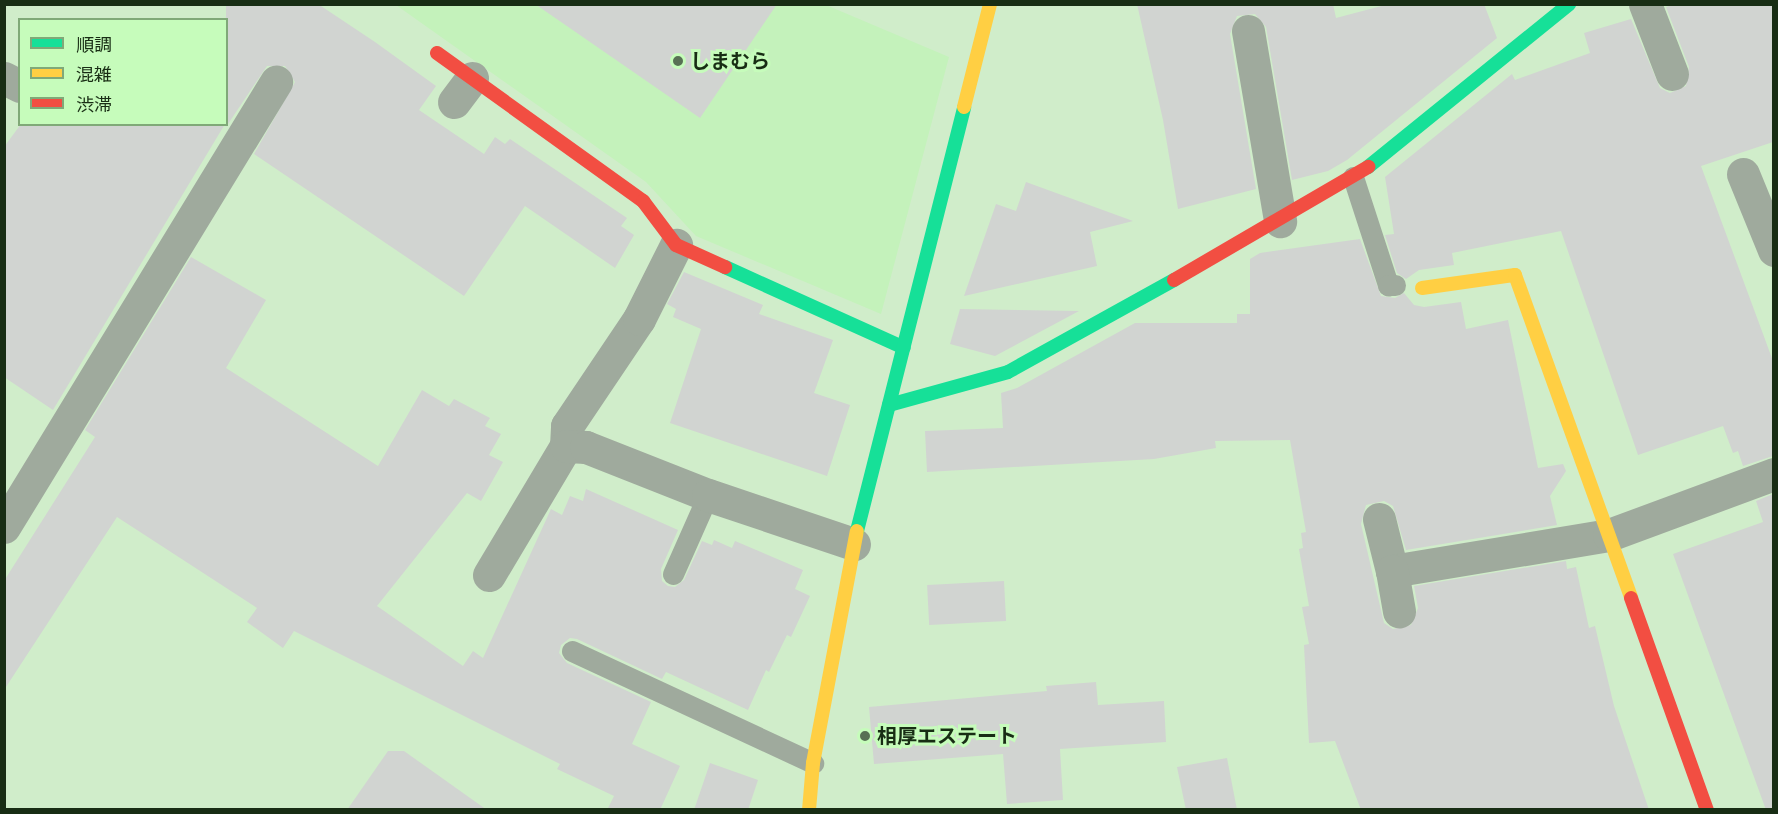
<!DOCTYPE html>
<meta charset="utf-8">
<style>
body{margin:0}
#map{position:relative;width:1778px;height:814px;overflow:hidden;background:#d0edca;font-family:Raleway,"Noto Sans JP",sans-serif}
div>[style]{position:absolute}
.built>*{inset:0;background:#c4f2bb}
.building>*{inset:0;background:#d1d4d1;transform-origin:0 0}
.lane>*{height:21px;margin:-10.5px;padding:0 10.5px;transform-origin:10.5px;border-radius:10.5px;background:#9faa9d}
.street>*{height:33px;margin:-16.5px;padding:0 16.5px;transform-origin:16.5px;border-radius:16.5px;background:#9faa9d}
.fast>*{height:14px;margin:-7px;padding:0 7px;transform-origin:7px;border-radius:7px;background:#16e098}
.slow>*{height:14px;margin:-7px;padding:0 7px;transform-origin:7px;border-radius:7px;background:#ffcf43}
.jam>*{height:14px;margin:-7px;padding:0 7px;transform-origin:7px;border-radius:7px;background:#f24e42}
.dots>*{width:16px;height:16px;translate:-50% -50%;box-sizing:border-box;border:3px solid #c6fcbb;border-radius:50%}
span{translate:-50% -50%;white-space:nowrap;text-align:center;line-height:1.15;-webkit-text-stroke:6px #c6fcbb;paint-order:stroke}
.poi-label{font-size:20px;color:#182d14;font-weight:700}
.left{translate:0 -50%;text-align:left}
.frame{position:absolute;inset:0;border:6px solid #182d14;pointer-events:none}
.legend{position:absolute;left:18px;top:18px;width:210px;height:108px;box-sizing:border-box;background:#c6fcbb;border:2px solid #80a978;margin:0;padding:8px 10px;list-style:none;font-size:18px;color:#182d14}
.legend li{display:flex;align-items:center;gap:12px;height:30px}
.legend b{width:30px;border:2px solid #80a978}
</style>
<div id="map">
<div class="built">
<i style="clip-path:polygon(396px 5px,826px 5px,949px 57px,881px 314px,696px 236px,646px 182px)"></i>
</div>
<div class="building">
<i style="clip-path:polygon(226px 4px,318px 4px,375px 42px,436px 86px,419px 110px,484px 154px,495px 137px,505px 144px,510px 139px,627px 218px,621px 226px,634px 235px,615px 268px,525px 206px,464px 296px,254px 154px,295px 82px,285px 66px,267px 66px,226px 127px)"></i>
<i style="clip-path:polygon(535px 4px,777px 4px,700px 118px)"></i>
<i style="clip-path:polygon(1137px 4px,1333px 4px,1336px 18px,1389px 4px,1484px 4px,1497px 38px,1347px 160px,1328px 171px,1292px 180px,1266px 27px,1255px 14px,1237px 16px,1230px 34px,1256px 189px,1178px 209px,1163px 120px)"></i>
<i style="clip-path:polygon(1675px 4px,1773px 4px,1773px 142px,1701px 166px,1773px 361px,1773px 456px,1743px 466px,1738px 451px,1733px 453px,1723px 426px,1638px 455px,1561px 231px,1452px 253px,1454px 265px,1419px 270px,1406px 279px,1397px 273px,1385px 235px,1394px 234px,1385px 177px,1512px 74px,1515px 80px,1590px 53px,1584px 33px,1631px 19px,1660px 88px,1670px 93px,1686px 86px,1689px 67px,1666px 7px)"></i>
<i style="clip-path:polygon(21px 124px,225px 124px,53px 410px,4px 377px,4px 147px)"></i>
<i style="clip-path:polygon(1026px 182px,1133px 221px,1090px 232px,1097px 266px,964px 296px,996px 204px,1016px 211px)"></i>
<i style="clip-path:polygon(1360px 239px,1381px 296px,1395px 298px,1404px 293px,1414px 305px,1424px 307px,1461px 302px,1466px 329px,1508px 320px,1538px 468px,1563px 464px,1566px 471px,1550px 496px,1557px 525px,1406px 550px,1393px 506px,1384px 501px,1366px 505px,1361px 524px,1384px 623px,1393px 629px,1411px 625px,1418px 608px,1414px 586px,1566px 561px,1567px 569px,1576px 567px,1589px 628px,1595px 626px,1614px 706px,1649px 810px,1361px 810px,1335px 741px,1309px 743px,1304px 645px,1309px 644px,1302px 607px,1309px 606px,1299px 549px,1303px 548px,1301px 533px,1306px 532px,1290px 440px,1215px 441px,1216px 448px,1154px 459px,927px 472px,925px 431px,1003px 428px,1001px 393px,1017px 388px,1135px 323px,1237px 323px,1237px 314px,1250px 314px,1250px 259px,1260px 253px)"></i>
<i style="clip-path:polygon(191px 257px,266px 300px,226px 368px,378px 466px,422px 390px,449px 406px,454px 399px,490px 418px,485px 426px,501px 434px,489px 455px,503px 462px,481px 501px,467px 493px,377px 606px,463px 666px,473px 651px,483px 658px,551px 509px,562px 515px,570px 496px,583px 501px,586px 489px,678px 530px,661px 569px,662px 581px,668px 586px,675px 587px,684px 580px,702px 541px,712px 545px,714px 540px,732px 548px,735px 541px,803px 570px,795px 589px,810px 596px,791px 637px,787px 635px,769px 672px,766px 670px,748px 710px,666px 672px,662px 679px,577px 639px,570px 638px,561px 645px,559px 653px,567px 663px,651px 702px,632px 744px,680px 766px,660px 810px,607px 810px,614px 796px,557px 769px,560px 764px,294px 631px,283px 648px,247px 622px,257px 608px,117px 517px,4px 690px,4px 581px,95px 437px,85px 430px)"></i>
<i style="clip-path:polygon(684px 272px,763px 305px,759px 314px,833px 340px,814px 393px,850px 405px,827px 476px,670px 423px,701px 329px,673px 317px,676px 309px,667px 304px)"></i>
<i style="clip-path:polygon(960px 309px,1079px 311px,995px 356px,950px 344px)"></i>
<i style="clip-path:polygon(1773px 494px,1773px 810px,1766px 810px,1673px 554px,1763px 522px,1756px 501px)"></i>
<i style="left:1004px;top:581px;width:40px;height:77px;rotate:87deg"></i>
<i style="clip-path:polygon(1096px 682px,1098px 705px,1164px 701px,1166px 742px,1060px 749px,1063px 800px,1007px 804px,1003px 754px,874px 764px,869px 707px,1047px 691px,1046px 686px)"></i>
<i style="clip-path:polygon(388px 751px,404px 751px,487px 810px,347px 810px)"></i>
<i style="clip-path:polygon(1227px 758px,1237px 810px,1186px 810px,1177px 767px)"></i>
<i style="clip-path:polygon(710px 763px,758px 780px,748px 810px,694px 810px)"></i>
</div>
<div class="lane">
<i style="left:1353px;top:177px;width:114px;rotate:72deg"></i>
<i style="left:1388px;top:285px;width:7px"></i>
<i style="left:673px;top:574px;width:86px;rotate:-66.1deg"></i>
<i style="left:572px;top:651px;width:266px;rotate:24.9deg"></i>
</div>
<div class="street">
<i style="left:1645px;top:4px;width:75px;rotate:68.9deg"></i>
<i style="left:1248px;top:31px;width:193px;rotate:80.4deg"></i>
<i style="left:4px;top:78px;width:18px;rotate:27deg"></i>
<i style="left:454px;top:102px;width:30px;rotate:-53deg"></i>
<i style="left:1743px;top:174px;width:82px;rotate:67.8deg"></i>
<i style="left:566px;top:446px;width:20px;rotate:-87deg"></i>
<i style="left:567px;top:426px;width:129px;rotate:-56.1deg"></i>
<i style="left:639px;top:319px;width:83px;rotate:-63.4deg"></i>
<i style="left:1379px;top:519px;width:54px;rotate:76deg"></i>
<i style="left:1392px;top:571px;width:220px;rotate:-9.4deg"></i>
<i style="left:1609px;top:535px;width:176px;rotate:-20.3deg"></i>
<i style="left:4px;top:527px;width:522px;rotate:-58.57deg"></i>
<i style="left:1392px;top:571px;width:41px;rotate:80.1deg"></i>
<i style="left:489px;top:575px;width:150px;rotate:-59.2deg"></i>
<i style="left:566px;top:446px;width:20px;rotate:3deg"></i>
<i style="left:586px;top:447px;width:131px;rotate:21.5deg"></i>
<i style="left:708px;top:495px;width:154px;rotate:18.6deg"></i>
</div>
<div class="fast">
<i style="left:1368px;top:167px;width:259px;rotate:-39deg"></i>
<i style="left:725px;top:267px;width:196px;rotate:24.3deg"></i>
<i style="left:889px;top:405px;width:123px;rotate:-15.5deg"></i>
<i style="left:1008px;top:372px;width:190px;rotate:-29deg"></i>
<i style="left:857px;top:531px;width:437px;rotate:-75.8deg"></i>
</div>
<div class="slow">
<i style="left:964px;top:107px;width:106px;rotate:-75.8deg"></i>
<i style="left:1422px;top:288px;width:94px;rotate:-8deg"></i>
<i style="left:1515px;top:275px;width:343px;rotate:70.2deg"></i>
<i style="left:809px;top:810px;width:47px;rotate:-85.1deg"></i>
<i style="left:813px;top:763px;width:236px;rotate:-79.3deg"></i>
</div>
<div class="jam">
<i style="left:437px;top:53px;width:254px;rotate:35.7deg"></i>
<i style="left:643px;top:201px;width:55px;rotate:53.1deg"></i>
<i style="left:676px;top:245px;width:54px;rotate:24.2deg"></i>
<i style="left:1174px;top:280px;width:225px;rotate:-30.2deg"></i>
<i style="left:1631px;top:598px;width:225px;rotate:70.3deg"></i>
</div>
<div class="dots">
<i style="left:678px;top:61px;background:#587054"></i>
<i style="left:865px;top:736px;background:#587054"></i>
</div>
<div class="poi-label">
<span class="left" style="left:690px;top:61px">しまむら</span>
<span class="left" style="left:877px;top:736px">相厚エステート</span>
</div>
<div class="frame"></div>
<ul class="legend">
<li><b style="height:8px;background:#16e098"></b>順調</li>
<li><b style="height:8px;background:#ffcf43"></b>混雑</li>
<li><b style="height:8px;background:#f24e42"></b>渋滞</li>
</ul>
</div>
